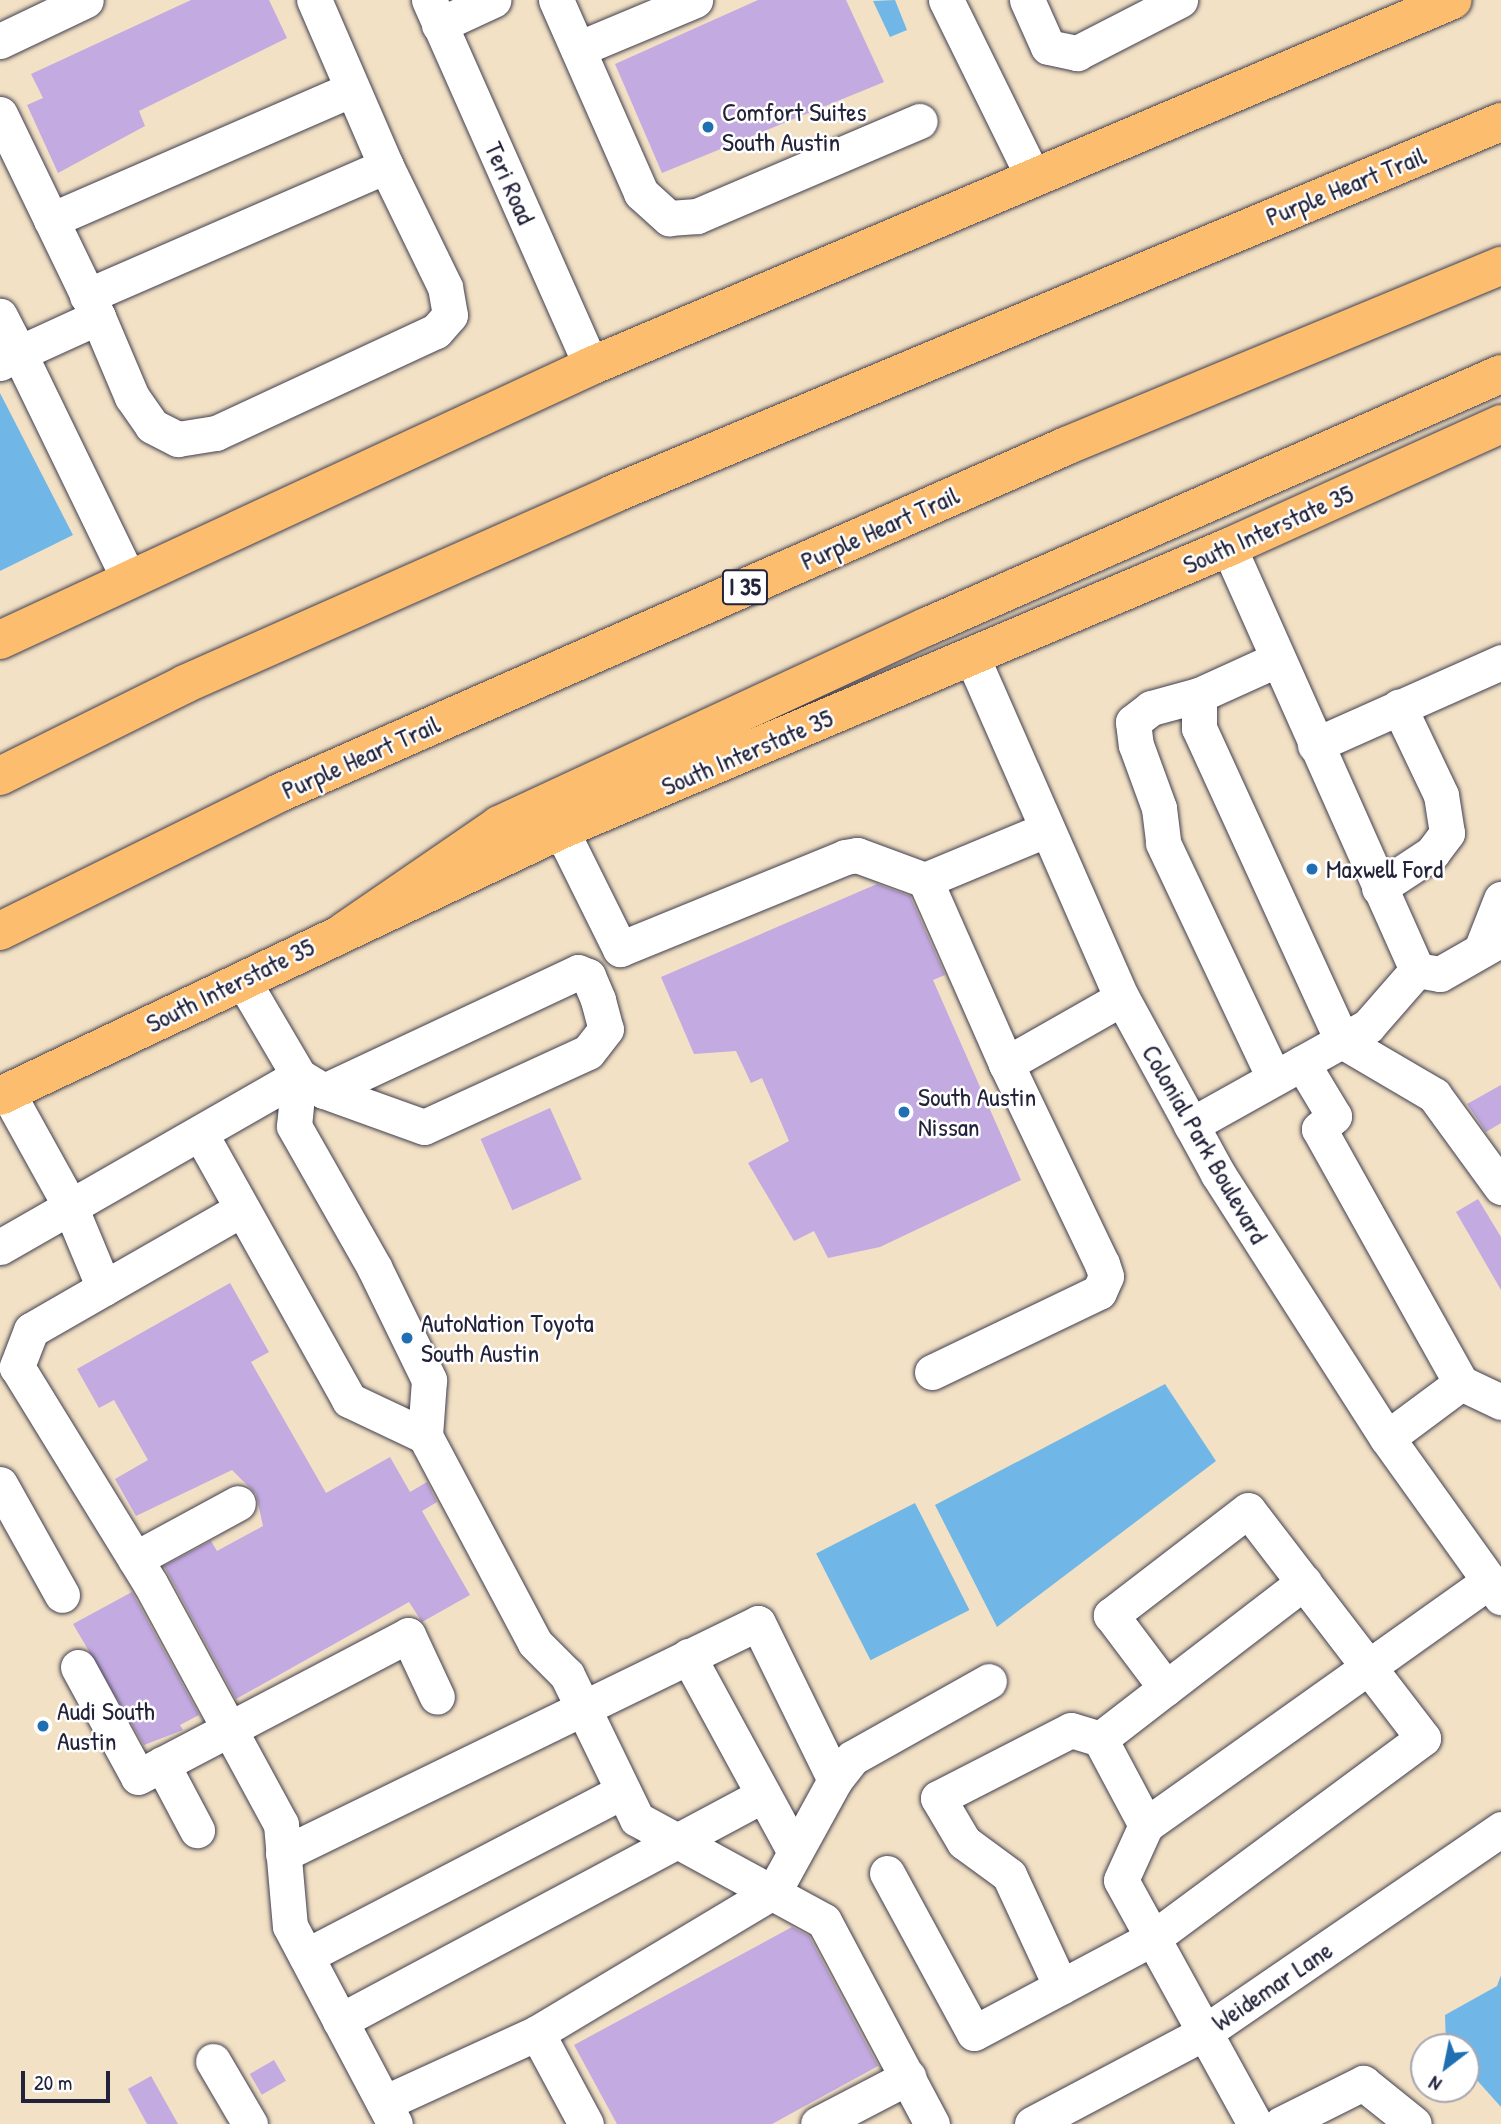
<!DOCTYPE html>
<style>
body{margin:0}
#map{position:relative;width:1501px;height:2124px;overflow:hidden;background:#f2e1c4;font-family:"Patrick Hand",sans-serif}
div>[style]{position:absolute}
.water>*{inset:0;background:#70b7e7;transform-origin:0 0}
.building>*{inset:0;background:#c3aae1;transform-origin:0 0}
.roads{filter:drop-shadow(0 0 2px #413f50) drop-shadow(0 0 2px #413f50)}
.minor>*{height:35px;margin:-17.5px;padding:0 17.5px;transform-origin:17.5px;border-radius:17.5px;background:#fff}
.major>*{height:38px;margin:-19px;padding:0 19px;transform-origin:19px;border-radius:19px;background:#fcbd6f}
.highway>*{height:38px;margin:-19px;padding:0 19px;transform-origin:19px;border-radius:19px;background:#fcbd6f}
.dots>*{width:19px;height:19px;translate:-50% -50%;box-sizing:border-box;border:4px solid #fff;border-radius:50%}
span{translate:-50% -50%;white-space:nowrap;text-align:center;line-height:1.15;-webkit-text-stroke:5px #fff;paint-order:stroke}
.shield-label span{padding:2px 5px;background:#fff;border:2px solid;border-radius:5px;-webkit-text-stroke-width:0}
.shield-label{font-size:24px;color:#22223b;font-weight:700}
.poi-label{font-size:26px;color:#22223b}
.left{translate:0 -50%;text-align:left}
.street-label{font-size:26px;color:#22223b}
.north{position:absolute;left:1410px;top:2033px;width:70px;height:70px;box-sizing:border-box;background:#fff;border:2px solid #a7a7b1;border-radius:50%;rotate:212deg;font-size:19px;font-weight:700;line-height:28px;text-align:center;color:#22223b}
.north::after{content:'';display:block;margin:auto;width:24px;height:32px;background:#1f6fb2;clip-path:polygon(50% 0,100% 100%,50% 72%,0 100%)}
.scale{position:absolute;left:21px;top:2071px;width:89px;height:32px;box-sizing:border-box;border:4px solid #22223b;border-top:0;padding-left:9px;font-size:21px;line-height:24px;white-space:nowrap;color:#22223b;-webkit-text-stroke:5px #fff;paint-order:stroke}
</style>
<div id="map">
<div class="water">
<i style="clip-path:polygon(895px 0,907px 30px,890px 37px,873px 1px)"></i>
<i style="clip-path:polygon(0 393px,73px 535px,0 571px)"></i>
<i style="clip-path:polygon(1165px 1384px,1216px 1461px,997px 1627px,935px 1505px)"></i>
<i style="left:915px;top:1503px;width:120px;height:111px;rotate:63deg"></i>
<i style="clip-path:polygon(1501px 1975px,1501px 2107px,1466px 2068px,1466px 2047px,1446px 2046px,1445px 2015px,1497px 1986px)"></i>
</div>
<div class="building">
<i style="clip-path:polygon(191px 0,269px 0,287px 38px,139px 111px,145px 126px,58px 173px,27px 105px,43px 98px,31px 74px)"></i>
<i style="clip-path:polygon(758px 0,846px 0,884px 82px,662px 173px,615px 64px)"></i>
<i style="clip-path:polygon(877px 884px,910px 896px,945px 975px,933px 980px,1021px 1180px,880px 1247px,828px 1258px,814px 1231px,794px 1241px,748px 1163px,789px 1141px,762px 1078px,751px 1083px,736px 1051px,694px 1054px,661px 977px)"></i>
<i style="clip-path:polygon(1501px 1085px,1501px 1123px,1486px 1132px,1467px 1104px)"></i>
<i style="left:550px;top:1108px;width:78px;height:76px;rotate:66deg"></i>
<i style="clip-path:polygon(1478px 1199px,1501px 1237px,1501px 1290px,1456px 1212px)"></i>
<i style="clip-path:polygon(230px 1283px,269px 1352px,251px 1362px,326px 1493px,390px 1457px,410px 1492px,427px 1482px,437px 1502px,422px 1511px,470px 1595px,422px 1622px,409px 1602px,236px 1699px,164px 1566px,211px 1541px,217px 1551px,263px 1526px,256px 1494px,232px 1470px,136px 1516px,115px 1479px,148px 1460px,114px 1400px,99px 1408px,77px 1369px)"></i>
<i style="clip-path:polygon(132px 1592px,199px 1715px,180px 1725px,183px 1730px,144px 1745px,73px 1624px)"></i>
<i style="clip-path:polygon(792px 1927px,809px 1936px,878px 2066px,772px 2124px,617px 2124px,574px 2045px)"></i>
<i style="left:274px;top:2060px;width:24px;height:28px;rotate:60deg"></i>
<i style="clip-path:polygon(151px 2076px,178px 2124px,147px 2124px,128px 2089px)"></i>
</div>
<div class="roads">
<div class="minor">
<i style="left:429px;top:0;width:400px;rotate:66.1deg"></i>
<i style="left:556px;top:0;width:211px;rotate:66.2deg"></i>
<i style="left:641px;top:193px;width:38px;rotate:42deg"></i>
<i style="left:669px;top:218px;width:28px;rotate:-4deg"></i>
<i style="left:697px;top:216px;width:242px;rotate:-23.1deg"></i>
<i style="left:946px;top:0;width:199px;rotate:63.8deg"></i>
<i style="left:1027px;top:0;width:51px;rotate:65.9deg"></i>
<i style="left:1048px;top:47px;width:30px;rotate:12deg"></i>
<i style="left:1077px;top:53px;width:116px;rotate:-27.2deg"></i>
<i style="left:439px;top:25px;width:60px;rotate:-24.8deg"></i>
<i style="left:0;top:41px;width:95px;rotate:-25.5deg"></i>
<i style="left:578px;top:49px;width:127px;rotate:-22.7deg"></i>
<i style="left:0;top:114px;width:225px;rotate:64.2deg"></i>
<i style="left:98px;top:317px;width:87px;rotate:155.5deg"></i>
<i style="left:19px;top:353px;width:42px;rotate:-117.2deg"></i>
<i style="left:51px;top:220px;width:328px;rotate:-23.5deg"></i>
<i style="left:87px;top:296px;width:326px;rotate:-23.5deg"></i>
<i style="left:386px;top:166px;width:181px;rotate:-113.4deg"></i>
<i style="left:98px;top:317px;width:87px;rotate:67deg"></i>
<i style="left:132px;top:397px;width:35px;rotate:55deg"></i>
<i style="left:152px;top:426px;width:29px;rotate:27deg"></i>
<i style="left:178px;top:439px;width:38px;rotate:-9deg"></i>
<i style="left:216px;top:433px;width:242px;rotate:-24.9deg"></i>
<i style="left:436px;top:331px;width:21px;rotate:-49deg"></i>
<i style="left:450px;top:315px;width:28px;rotate:-100deg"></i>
<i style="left:445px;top:287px;width:135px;rotate:-116deg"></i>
<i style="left:0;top:363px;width:21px;rotate:-28deg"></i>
<i style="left:19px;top:353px;width:252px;rotate:64.1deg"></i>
<i style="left:972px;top:657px;width:373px;rotate:66.3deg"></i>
<i style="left:1122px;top:998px;width:200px;rotate:61.4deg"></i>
<i style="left:1218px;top:1174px;width:313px;rotate:57.4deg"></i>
<i style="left:1387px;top:1438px;width:196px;rotate:54.4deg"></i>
<i style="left:1276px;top:660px;width:85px;rotate:155.6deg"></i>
<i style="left:1199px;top:695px;width:33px;rotate:90deg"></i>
<i style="left:1199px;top:728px;width:344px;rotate:65.4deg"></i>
<i style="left:1342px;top:1041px;width:107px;rotate:30.4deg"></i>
<i style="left:1434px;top:1095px;width:114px;rotate:53.9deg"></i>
<i style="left:1199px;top:695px;width:50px;rotate:164.8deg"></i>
<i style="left:1151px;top:708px;width:23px;rotate:142deg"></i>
<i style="left:1133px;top:722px;width:23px;rotate:83deg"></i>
<i style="left:1136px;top:745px;width:67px;rotate:69.9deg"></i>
<i style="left:1159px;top:808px;width:35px;rotate:83deg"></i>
<i style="left:1163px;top:843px;width:260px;rotate:64.7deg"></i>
<i style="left:1315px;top:745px;width:204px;rotate:-24deg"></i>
<i style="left:561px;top:830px;width:133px;rotate:63.6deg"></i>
<i style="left:620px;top:949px;width:243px;rotate:-22.2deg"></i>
<i style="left:845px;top:857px;width:12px;rotate:-9deg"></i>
<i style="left:857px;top:855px;width:72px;rotate:20.2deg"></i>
<i style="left:925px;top:880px;width:128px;rotate:-22.6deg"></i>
<i style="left:925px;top:880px;width:201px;rotate:66.2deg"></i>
<i style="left:1379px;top:888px;width:64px;rotate:-33.4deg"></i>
<i style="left:1432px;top:853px;width:25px;rotate:-53deg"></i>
<i style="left:1447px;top:833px;width:38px;rotate:-99deg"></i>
<i style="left:1441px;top:795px;width:98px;rotate:-115.5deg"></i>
<i style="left:1481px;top:950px;width:55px;rotate:-68.6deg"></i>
<i style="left:1417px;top:970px;width:23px;rotate:10deg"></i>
<i style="left:1440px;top:974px;width:70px;rotate:-29.8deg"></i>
<i style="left:242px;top:979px;width:113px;rotate:59.6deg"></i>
<i style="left:299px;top:1076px;width:29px;rotate:31deg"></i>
<i style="left:324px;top:1091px;width:280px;rotate:-25.1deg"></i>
<i style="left:578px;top:972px;width:11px;rotate:22deg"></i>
<i style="left:588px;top:976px;width:26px;rotate:67deg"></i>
<i style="left:598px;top:1000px;width:30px;rotate:75deg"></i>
<i style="left:606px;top:1029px;width:29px;rotate:128deg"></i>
<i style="left:588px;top:1052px;width:180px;rotate:155.4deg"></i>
<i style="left:424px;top:1127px;width:106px;rotate:-160.2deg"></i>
<i style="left:1302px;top:1063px;width:62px;rotate:58.9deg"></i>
<i style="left:1334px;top:1116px;width:20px;rotate:139deg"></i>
<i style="left:1319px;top:1129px;width:291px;rotate:60.8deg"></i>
<i style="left:1461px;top:1383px;width:92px;rotate:143.4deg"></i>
<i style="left:299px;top:1076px;width:50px;rotate:95.7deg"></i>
<i style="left:294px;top:1126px;width:162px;rotate:60.4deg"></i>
<i style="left:374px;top:1267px;width:126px;rotate:64deg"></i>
<i style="left:429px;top:1380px;width:56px;rotate:94.1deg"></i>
<i style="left:425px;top:1436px;width:234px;rotate:62deg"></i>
<i style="left:535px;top:1643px;width:45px;rotate:45deg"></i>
<i style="left:567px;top:1675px;width:160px;rotate:64.1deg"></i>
<i style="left:637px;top:1819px;width:213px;rotate:28.6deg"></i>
<i style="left:824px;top:1921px;width:230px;rotate:62deg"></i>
<i style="left:7px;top:1092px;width:128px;rotate:61deg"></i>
<i style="left:69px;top:1204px;width:91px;rotate:67.4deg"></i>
<i style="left:104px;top:1288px;width:84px;rotate:150.1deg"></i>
<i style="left:31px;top:1330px;width:40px;rotate:111deg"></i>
<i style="left:17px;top:1367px;width:254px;rotate:58.4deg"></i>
<i style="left:150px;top:1583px;width:274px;rotate:61.5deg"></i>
<i style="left:281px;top:1824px;width:102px;rotate:85deg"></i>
<i style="left:290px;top:1926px;width:224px;rotate:62.1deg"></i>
<i style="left:1191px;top:1125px;width:203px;rotate:-29.2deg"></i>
<i style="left:1368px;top:1026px;width:74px;rotate:-48.8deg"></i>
<i style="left:1417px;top:970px;width:463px;rotate:-114deg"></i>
<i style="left:200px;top:1133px;width:306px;rotate:60.8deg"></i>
<i style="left:349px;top:1400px;width:84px;rotate:25.3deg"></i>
<i style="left:0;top:1247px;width:344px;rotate:-29.8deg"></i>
<i style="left:104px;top:1288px;width:159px;rotate:-29.8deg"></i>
<i style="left:932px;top:1372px;width:185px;rotate:-25.6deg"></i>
<i style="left:1099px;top:1292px;width:17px;rotate:-66deg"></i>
<i style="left:1106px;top:1276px;width:13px;rotate:-108deg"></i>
<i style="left:1102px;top:1264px;width:222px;rotate:-115.6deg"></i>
<i style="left:1006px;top:1064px;width:133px;rotate:-29.6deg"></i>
<i style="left:1461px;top:1383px;width:44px;rotate:25.4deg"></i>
<i style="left:0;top:1484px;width:127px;rotate:60.8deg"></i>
<i style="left:135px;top:1559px;width:117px;rotate:-28.5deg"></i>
<i style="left:688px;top:1656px;width:223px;rotate:61.4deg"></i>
<i style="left:78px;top:1667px;width:125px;rotate:61.4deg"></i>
<i style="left:138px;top:1777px;width:305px;rotate:-27.7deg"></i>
<i style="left:408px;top:1635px;width:68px;rotate:64.9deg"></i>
<i style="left:1166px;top:1688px;width:174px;rotate:-37.5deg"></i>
<i style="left:162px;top:1764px;width:75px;rotate:62.1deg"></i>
<i style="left:835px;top:1780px;width:28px;rotate:-52deg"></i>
<i style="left:852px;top:1758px;width:157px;rotate:-29.3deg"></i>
<i style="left:283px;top:1854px;width:528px;rotate:-25.93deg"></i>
<i style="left:758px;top:1623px;width:175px;rotate:63.9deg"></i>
<i style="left:835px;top:1780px;width:127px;rotate:118.8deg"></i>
<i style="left:774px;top:1891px;width:276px;rotate:149.1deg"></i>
<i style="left:887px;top:1873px;width:182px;rotate:61.5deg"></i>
<i style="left:974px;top:2033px;width:203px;rotate:-28deg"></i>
<i style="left:1153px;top:1938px;width:336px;rotate:-36.5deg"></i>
<i style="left:1423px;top:1738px;width:287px;rotate:-127.5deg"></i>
<i style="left:1248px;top:1510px;width:173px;rotate:142.5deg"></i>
<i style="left:1111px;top:1615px;width:91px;rotate:53deg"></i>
<i style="left:1166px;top:1688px;width:83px;rotate:142.3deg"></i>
<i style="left:1100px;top:1739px;width:98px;rotate:61.9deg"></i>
<i style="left:306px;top:1956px;width:357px;rotate:-27.5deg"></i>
<i style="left:1061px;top:1987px;width:123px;rotate:-114.9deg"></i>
<i style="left:1009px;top:1875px;width:56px;rotate:-143.7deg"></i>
<i style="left:964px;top:1842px;width:51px;rotate:-120.6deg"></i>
<i style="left:938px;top:1798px;width:149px;rotate:-27.1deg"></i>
<i style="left:1071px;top:1730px;width:30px;rotate:17deg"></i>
<i style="left:340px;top:2021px;width:480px;rotate:-28.1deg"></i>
<i style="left:213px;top:2061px;width:73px;rotate:59.6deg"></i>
<i style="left:384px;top:2103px;width:168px;rotate:-24.6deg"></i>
<i style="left:537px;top:2033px;width:103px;rotate:61.7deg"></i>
<i style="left:818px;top:2124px;width:102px;rotate:-27.6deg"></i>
<i style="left:1032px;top:2124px;width:192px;rotate:-27.9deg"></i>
<i style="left:1202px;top:2034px;width:363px;rotate:-34.4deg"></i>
<i style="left:1255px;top:2124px;width:278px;rotate:-118.8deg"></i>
<i style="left:1121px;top:1880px;width:60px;rotate:-65.6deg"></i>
<i style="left:1146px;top:1825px;width:421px;rotate:-35.4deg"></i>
<i style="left:1281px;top:2124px;width:92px;rotate:-26.6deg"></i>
<i style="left:1363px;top:2083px;width:65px;rotate:38.8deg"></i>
</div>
<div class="major">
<i style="left:0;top:640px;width:651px;rotate:-24.87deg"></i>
<i style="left:591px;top:366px;width:936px;rotate:-23.01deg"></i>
<i style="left:0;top:1096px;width:621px;rotate:-25.37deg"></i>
<i style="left:561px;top:830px;width:725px;rotate:-22.96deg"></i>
<i style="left:1229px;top:547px;width:299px;rotate:-24.3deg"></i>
</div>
<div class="highway">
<i style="left:0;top:776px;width:207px;rotate:-26.4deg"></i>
<i style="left:185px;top:684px;width:468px;rotate:-23.9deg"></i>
<i style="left:613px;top:494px;width:963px;rotate:-22.73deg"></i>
<i style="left:0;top:931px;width:311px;rotate:-26.3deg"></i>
<i style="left:279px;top:793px;width:860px;rotate:-23.79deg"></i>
<i style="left:1066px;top:446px;width:471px;rotate:-22.5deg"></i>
<i style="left:345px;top:931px;width:187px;rotate:-34.5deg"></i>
<i style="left:499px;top:825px;width:471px;rotate:-24.9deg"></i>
<i style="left:926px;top:627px;width:628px;rotate:-23.75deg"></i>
</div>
</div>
<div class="dots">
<i style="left:708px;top:127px;background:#1f6fb2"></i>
<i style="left:1312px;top:869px;background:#1f6fb2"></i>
<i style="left:904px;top:1112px;background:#1f6fb2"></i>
<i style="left:407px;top:1338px;background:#1f6fb2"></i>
<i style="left:43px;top:1726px;background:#1f6fb2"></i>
</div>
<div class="shield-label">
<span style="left:745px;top:587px">I 35</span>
</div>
<div class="poi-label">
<span class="left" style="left:722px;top:127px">Comfort Suites<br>South Austin</span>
<span class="left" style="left:1326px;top:869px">Maxwell Ford</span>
<span class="left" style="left:918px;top:1112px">South Austin<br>Nissan</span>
<span class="left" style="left:421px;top:1338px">AutoNation Toyota<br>South Austin</span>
<span class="left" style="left:57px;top:1726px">Audi South<br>Austin</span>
</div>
<div class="street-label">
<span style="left:510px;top:183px;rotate:66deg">Teri Road</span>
<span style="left:1346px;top:186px;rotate:-22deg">Purple Heart Trail</span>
<span style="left:880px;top:528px;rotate:-24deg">Purple Heart Trail</span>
<span style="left:1268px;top:529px;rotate:-24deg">South Interstate 35</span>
<span style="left:747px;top:752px;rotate:-23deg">South Interstate 35</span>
<span style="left:361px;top:757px;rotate:-24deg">Purple Heart Trail</span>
<span style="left:230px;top:985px;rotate:-26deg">South Interstate 35</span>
<span style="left:1205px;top:1144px;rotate:60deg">Colonial Park Boulevard</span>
<span style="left:1272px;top:1986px;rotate:-34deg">Weidemar Lane</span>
</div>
<div class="north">N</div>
<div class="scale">20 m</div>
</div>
